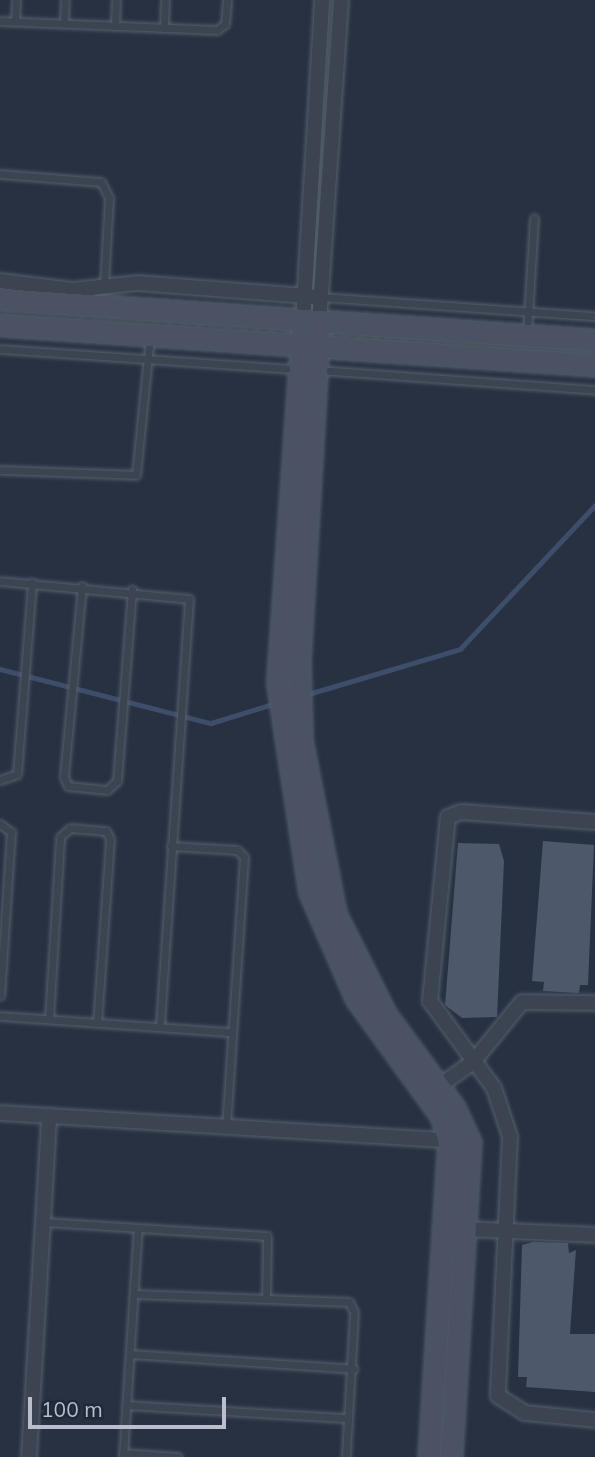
<!DOCTYPE html>
<style>
body{margin:0}
#map{position:relative;width:595px;height:1457px;overflow:hidden;background:#273142;font-family:Mulish,sans-serif}
div>[style]{position:absolute}
.stream>*{height:4.5px;margin:-2.25px;padding:0 2.25px;transform-origin:2.25px;border-radius:2.25px;background:#3e4e6a}
.building>*{inset:0;background:#4e586b}
.roads{filter:drop-shadow(0 0 2px #575f6c) drop-shadow(0 0 2px #575f6c)}
.lane>*{height:7px;margin:-3.5px;padding:0 3.5px;transform-origin:3.5px;border-radius:3.5px;background:#3c4452}
.street>*{height:14px;margin:-7px;padding:0 7px;transform-origin:7px;border-radius:7px;background:#3c4452}
.secondary>*{height:21px;margin:-10.5px;padding:0 10.5px;transform-origin:10.5px;border-radius:10.5px;background:#4a5264}
span{translate:-50% -50%;white-space:nowrap;text-align:center;line-height:1.15;-webkit-text-stroke:6px #202937;paint-order:stroke}
.scale{position:absolute;left:28px;top:1397px;width:198px;height:32px;box-sizing:border-box;border:4px solid #b9bfcc;border-top:0;padding-left:9px;font-size:21px;line-height:24px;white-space:nowrap;color:#b9bfcc;-webkit-text-stroke:5px #202937;paint-order:stroke}
</style>
<div id="map">
<div class="stream">
<i style="left:0;top:669px;width:218px;rotate:14.4deg"></i>
<i style="left:211px;top:723px;width:68px;rotate:-17.1deg"></i>
<i style="left:305px;top:695px;width:162px;rotate:-16.5deg"></i>
<i style="left:460px;top:649px;width:197px;rotate:-46.8deg"></i>
</div>
<div class="building">
<i style="clip-path:polygon(543px 841px,594px 845px,588px 985px,580px 985px,579px 993px,543px 991px,544px 982px,532px 981px)"></i>
<i style="clip-path:polygon(458px 843px,499px 844px,504px 861px,497px 1017px,462px 1018px,445px 1005px)"></i>
<i style="clip-path:polygon(533px 1242px,568px 1243px,569px 1253px,576px 1250px,570px 1334px,595px 1334px,595px 1392px,526px 1387px,527px 1377px,518px 1377px,522px 1245px)"></i>
</div>
<div class="roads">
<div class="lane">
<i style="left:0;top:21px;width:217px;rotate:2.4deg"></i>
<i style="left:217px;top:30px;width:10px;rotate:-37deg"></i>
<i style="left:225px;top:24px;width:24px;rotate:-85deg"></i>
<i style="left:15px;top:21px;width:21px;rotate:-87deg"></i>
<i style="left:64px;top:23px;width:23px;rotate:-88deg"></i>
<i style="left:115px;top:26px;width:26px;rotate:-88deg"></i>
<i style="left:164px;top:28px;width:28px;rotate:-88deg"></i>
<i style="left:0;top:174px;width:101px;rotate:4.5deg"></i>
<i style="left:101px;top:182px;width:18px;rotate:63deg"></i>
<i style="left:109px;top:198px;width:88px;rotate:93.3deg"></i>
<i style="left:321px;top:297px;width:275px;rotate:4deg"></i>
<i style="left:527px;top:333px;width:115px;rotate:-86.5deg"></i>
<i style="left:0;top:349px;width:297px;rotate:3.9deg"></i>
<i style="left:318px;top:370px;width:278px;rotate:4.1deg"></i>
<i style="left:0;top:470px;width:136px;rotate:2.1deg"></i>
<i style="left:136px;top:475px;width:138px;rotate:-84.2deg"></i>
<i style="left:0;top:581px;width:190px;rotate:5.4deg"></i>
<i style="left:189px;top:599px;width:429px;rotate:93.9deg"></i>
<i style="left:82px;top:586px;width:192px;rotate:95.4deg"></i>
<i style="left:64px;top:777px;width:10px;rotate:66deg"></i>
<i style="left:68px;top:786px;width:39px;rotate:6deg"></i>
<i style="left:107px;top:790px;width:13px;rotate:-42deg"></i>
<i style="left:117px;top:781px;width:192px;rotate:-85.5deg"></i>
<i style="left:0;top:780px;width:18px;rotate:-19deg"></i>
<i style="left:17px;top:774px;width:192px;rotate:-85.5deg"></i>
<i style="left:0;top:824px;width:14px;rotate:36deg"></i>
<i style="left:11px;top:832px;width:164px;rotate:93.8deg"></i>
<i style="left:171px;top:846px;width:66px;rotate:3.5deg"></i>
<i style="left:237px;top:850px;width:10px;rotate:45deg"></i>
<i style="left:244px;top:857px;width:271px;rotate:93.8deg"></i>
<i style="left:0;top:1016px;width:232px;rotate:4deg"></i>
<i style="left:49px;top:1019px;width:182px;rotate:-86.5deg"></i>
<i style="left:60px;top:837px;width:13px;rotate:-42deg"></i>
<i style="left:70px;top:828px;width:36px;rotate:5deg"></i>
<i style="left:106px;top:831px;width:9px;rotate:63deg"></i>
<i style="left:110px;top:839px;width:184px;rotate:94deg"></i>
<i style="left:44px;top:1222px;width:223px;rotate:3.6deg"></i>
<i style="left:267px;top:1236px;width:62px;rotate:90.9deg"></i>
<i style="left:134px;top:1294px;width:215px;rotate:2.1deg"></i>
<i style="left:349px;top:1302px;width:11px;rotate:63deg"></i>
<i style="left:354px;top:1312px;width:145px;rotate:93.2deg"></i>
<i style="left:130px;top:1354px;width:224px;rotate:3.8deg"></i>
<i style="left:126px;top:1405px;width:222px;rotate:3.4deg"></i>
<i style="left:123px;top:1453px;width:55px;rotate:4.2deg"></i>
<i style="left:123px;top:1457px;width:229px;rotate:-86.3deg"></i>
</div>
<div class="street">
<i style="left:0;top:281px;width:73px;rotate:7.1deg"></i>
<i style="left:72px;top:290px;width:65px;rotate:-6.1deg"></i>
<i style="left:137px;top:283px;width:185px;rotate:4.4deg"></i>
<i style="left:303px;top:322px;width:323px;rotate:-86.6deg"></i>
<i style="left:319px;top:323px;width:324px;rotate:-86.1deg"></i>
<i style="left:595px;top:822px;width:134px;rotate:-175.7deg"></i>
<i style="left:461px;top:812px;width:14px;rotate:159deg"></i>
<i style="left:448px;top:817px;width:185px;rotate:95.6deg"></i>
<i style="left:430px;top:1001px;width:108px;rotate:53.7deg"></i>
<i style="left:494px;top:1088px;width:52px;rotate:71.9deg"></i>
<i style="left:510px;top:1137px;width:259px;rotate:92.7deg"></i>
<i style="left:498px;top:1396px;width:32px;rotate:32deg"></i>
<i style="left:525px;top:1413px;width:70px;rotate:5.7deg"></i>
<i style="left:438px;top:1087px;width:43px;rotate:-35.5deg"></i>
<i style="left:473px;top:1062px;width:77px;rotate:-50.8deg"></i>
<i style="left:522px;top:1002px;width:73px;rotate:0.8deg"></i>
<i style="left:0;top:1113px;width:456px;rotate:3.5deg"></i>
<i style="left:467px;top:1229px;width:128px;rotate:2.7deg"></i>
<i style="left:29px;top:1457px;width:342px;rotate:-86.6deg"></i>
</div>
<div class="secondary">
<i style="left:0;top:299px;width:596px;rotate:3.94deg"></i>
<i style="left:303px;top:322px;width:363px;rotate:94deg"></i>
<i style="left:278px;top:684px;width:210px;rotate:81.3deg"></i>
<i style="left:310px;top:892px;width:116px;rotate:66.5deg"></i>
<i style="left:356px;top:998px;width:147px;rotate:54.1deg"></i>
<i style="left:442px;top:1117px;width:25px;rotate:74deg"></i>
<i style="left:449px;top:1141px;width:317px;rotate:93.6deg"></i>
<i style="left:319px;top:323px;width:341px;rotate:93.4deg"></i>
<i style="left:299px;top:663px;width:77px;rotate:88.5deg"></i>
<i style="left:301px;top:740px;width:177px;rotate:78.9deg"></i>
<i style="left:335px;top:914px;width:112px;rotate:63.4deg"></i>
<i style="left:385px;top:1014px;width:117px;rotate:53.7deg"></i>
<i style="left:454px;top:1108px;width:38px;rotate:65deg"></i>
<i style="left:470px;top:1142px;width:316px;rotate:93.5deg"></i>
<i style="left:0;top:325px;width:596px;rotate:3.85deg"></i>
</div>
</div>
<div class="scale">100 m</div>
</div>
